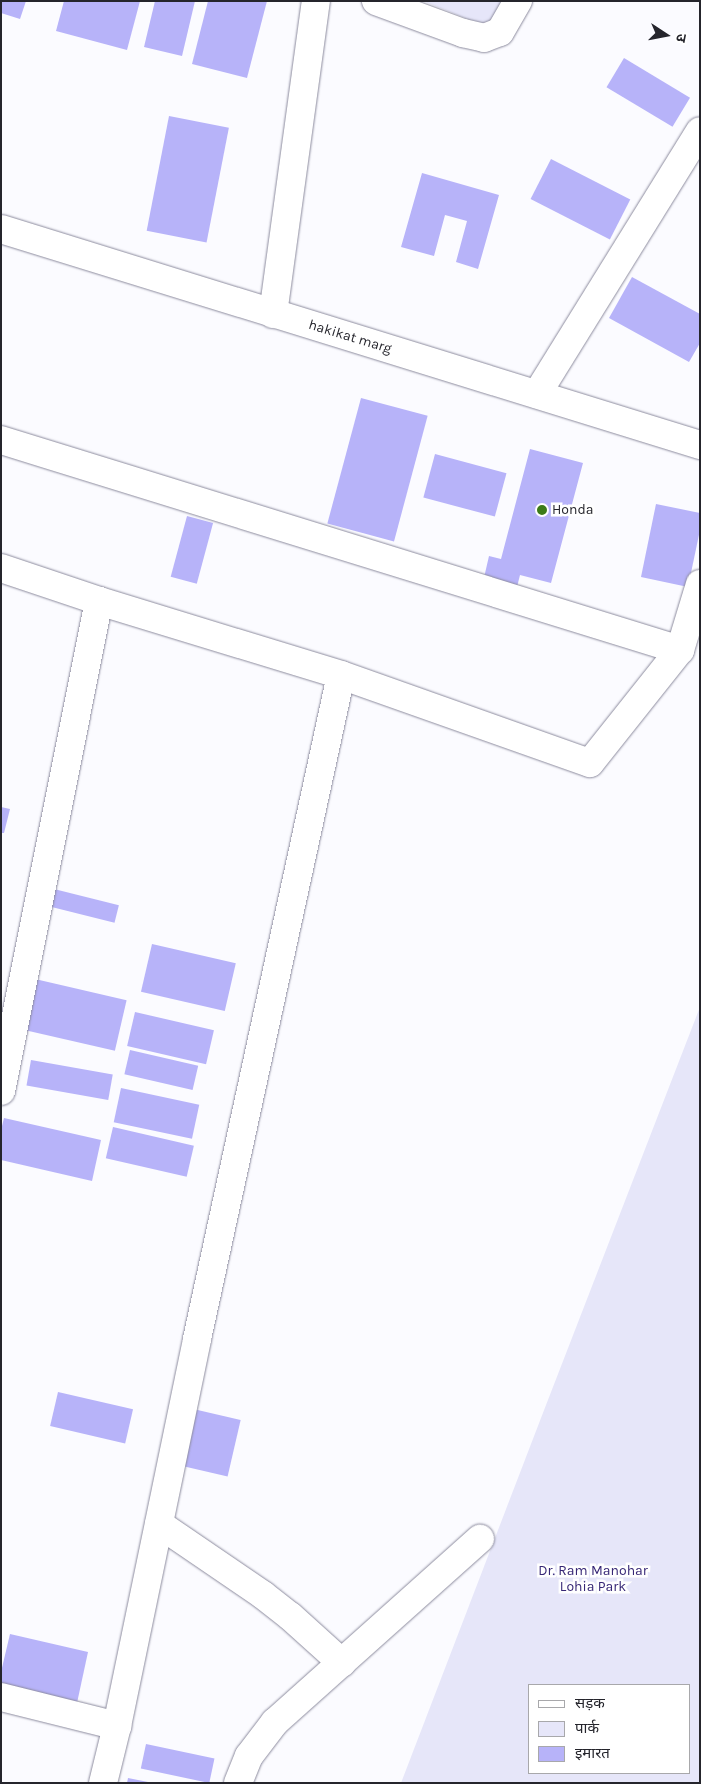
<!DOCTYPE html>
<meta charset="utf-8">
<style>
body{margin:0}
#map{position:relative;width:701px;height:1784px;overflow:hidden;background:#fbfbff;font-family:Karla,"Noto Sans Devanagari",sans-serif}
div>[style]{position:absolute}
.green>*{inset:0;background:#e6e6f9}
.building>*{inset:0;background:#b7b3f9;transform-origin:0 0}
.roads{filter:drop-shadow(0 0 1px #8c8b9e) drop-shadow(0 0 1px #8c8b9e)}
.minor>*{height:28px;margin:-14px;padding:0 14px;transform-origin:14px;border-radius:14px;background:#fff}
.dots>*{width:14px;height:14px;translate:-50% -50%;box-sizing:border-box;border:2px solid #fff;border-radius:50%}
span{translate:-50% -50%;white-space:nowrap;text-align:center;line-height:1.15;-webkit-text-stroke:5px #fff;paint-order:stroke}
.street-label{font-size:14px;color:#25252c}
.poi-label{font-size:14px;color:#25252c}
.left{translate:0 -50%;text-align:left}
.park-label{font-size:14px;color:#362675}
.frame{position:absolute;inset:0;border:2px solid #25252c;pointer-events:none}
.legend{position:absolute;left:528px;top:1684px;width:162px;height:90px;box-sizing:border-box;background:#fff;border:1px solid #a8a8ab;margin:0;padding:6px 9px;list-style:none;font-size:15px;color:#25252c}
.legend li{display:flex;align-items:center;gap:10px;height:25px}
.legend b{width:25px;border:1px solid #a8a8ab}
.north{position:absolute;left:641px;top:10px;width:50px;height:50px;-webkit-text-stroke:4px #fff;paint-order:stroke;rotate:101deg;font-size:14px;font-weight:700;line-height:20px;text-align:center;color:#25252c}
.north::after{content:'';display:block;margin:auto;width:18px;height:22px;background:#25252c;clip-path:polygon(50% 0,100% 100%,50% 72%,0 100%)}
</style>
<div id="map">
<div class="green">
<i style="clip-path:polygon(423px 1px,518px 1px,500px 32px)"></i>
<i style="clip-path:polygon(evenodd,700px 1007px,700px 1783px,401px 1783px,541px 1418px,700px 1007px,530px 1685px,690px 1685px,690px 1773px,530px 1773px,530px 1685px)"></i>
</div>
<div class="building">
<i style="clip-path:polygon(1px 1px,26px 1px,20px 19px,1px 13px)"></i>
<i style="clip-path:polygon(64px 1px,140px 1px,127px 50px,56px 31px)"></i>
<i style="clip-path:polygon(155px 1px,195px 1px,182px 56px,144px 47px)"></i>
<i style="clip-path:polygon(208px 1px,267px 1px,247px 78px,192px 64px)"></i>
<i style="left:624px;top:58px;width:77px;height:34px;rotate:31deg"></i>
<i style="left:169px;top:116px;width:61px;height:117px;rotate:11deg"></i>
<i style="left:551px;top:159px;width:89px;height:45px;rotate:27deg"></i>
<i style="clip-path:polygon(422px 173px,499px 195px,478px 269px,456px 262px,467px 221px,445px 215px,434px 256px,401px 247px)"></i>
<i style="clip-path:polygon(632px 277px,700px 314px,700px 343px,689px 362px,609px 318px)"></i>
<i style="left:361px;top:398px;width:69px;height:130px;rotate:15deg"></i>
<i style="clip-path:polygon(530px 449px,583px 463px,551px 583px,520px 575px,516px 591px,483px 582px,489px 556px,501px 559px)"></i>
<i style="left:435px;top:454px;width:74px;height:45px;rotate:15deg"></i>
<i style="clip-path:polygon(656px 504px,700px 513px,700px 530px,688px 587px,641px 577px)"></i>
<i style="left:187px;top:516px;width:27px;height:63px;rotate:15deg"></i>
<i style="clip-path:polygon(1px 807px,10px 809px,4px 833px,1px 833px)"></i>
<i style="left:50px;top:888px;width:71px;height:18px;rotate:14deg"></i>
<i style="left:152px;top:944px;width:86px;height:49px;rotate:13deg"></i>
<i style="left:35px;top:979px;width:94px;height:52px;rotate:13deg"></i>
<i style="left:135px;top:1012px;width:81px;height:35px;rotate:13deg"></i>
<i style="left:130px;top:1050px;width:70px;height:25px;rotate:13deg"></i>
<i style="left:31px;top:1060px;width:83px;height:26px;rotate:10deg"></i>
<i style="left:121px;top:1088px;width:80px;height:35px;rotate:12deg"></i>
<i style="clip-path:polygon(4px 1118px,101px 1140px,92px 1181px,1px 1160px,1px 1130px)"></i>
<i style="left:113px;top:1127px;width:83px;height:32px;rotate:13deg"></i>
<i style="left:58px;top:1392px;width:77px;height:35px;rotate:13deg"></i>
<i style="left:189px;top:1408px;width:53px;height:58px;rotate:13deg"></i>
<i style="clip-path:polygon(10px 1634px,88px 1652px,77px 1703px,1px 1685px,1px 1672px)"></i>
<i style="left:146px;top:1744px;width:70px;height:25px;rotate:12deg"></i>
<i style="clip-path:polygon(128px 1778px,148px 1782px,148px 1783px,127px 1783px)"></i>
</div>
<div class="roads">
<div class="minor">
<i style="left:376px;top:1px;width:93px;rotate:20.2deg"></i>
<i style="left:463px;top:33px;width:22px;rotate:13deg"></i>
<i style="left:484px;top:38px;width:17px;rotate:-21deg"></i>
<i style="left:500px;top:32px;width:36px;rotate:-60deg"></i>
<i style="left:1px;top:229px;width:732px;rotate:17.17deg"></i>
<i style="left:273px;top:314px;width:316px;rotate:-82.2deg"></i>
<i style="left:537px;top:394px;width:309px;rotate:-58.2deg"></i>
<i style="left:1px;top:440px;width:711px;rotate:17.19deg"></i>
<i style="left:1px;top:568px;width:103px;rotate:18.6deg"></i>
<i style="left:99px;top:601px;width:253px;rotate:17deg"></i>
<i style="left:341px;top:675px;width:264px;rotate:19.5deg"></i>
<i style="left:590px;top:763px;width:144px;rotate:-51.5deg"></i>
<i style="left:680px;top:650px;width:69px;rotate:-73.1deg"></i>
<i style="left:1px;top:1091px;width:500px;rotate:-78.7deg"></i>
<i style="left:159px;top:1524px;width:126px;rotate:34.3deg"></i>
<i style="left:263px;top:1595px;width:34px;rotate:38deg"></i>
<i style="left:290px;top:1616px;width:70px;rotate:42.1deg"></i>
<i style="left:1px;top:1697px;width:120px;rotate:14deg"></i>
<i style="left:103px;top:1783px;width:59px;rotate:-76.2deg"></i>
<i style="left:117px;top:1726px;width:395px;rotate:-78.3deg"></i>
<i style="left:197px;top:1339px;width:679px;rotate:-77.76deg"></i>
<i style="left:238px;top:1783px;width:29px;rotate:-68deg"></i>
<i style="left:249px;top:1756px;width:43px;rotate:-52.6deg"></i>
<i style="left:275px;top:1722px;width:275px;rotate:-41.8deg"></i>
</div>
</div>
<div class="dots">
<i style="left:542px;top:510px;background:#3c7b18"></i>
</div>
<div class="street-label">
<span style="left:350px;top:337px;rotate:17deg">hakikat marg</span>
</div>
<div class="poi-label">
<span class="left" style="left:552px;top:510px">Honda</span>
</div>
<div class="park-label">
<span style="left:593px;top:1579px">Dr. Ram Manohar<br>Lohia Park</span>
</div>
<div class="frame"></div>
<ul class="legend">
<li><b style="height:6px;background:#fff"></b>सड़क</li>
<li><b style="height:14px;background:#e6e6f9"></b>पार्क</li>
<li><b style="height:14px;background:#b7b3f9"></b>इमारत</li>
</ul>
<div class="north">उ</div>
</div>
